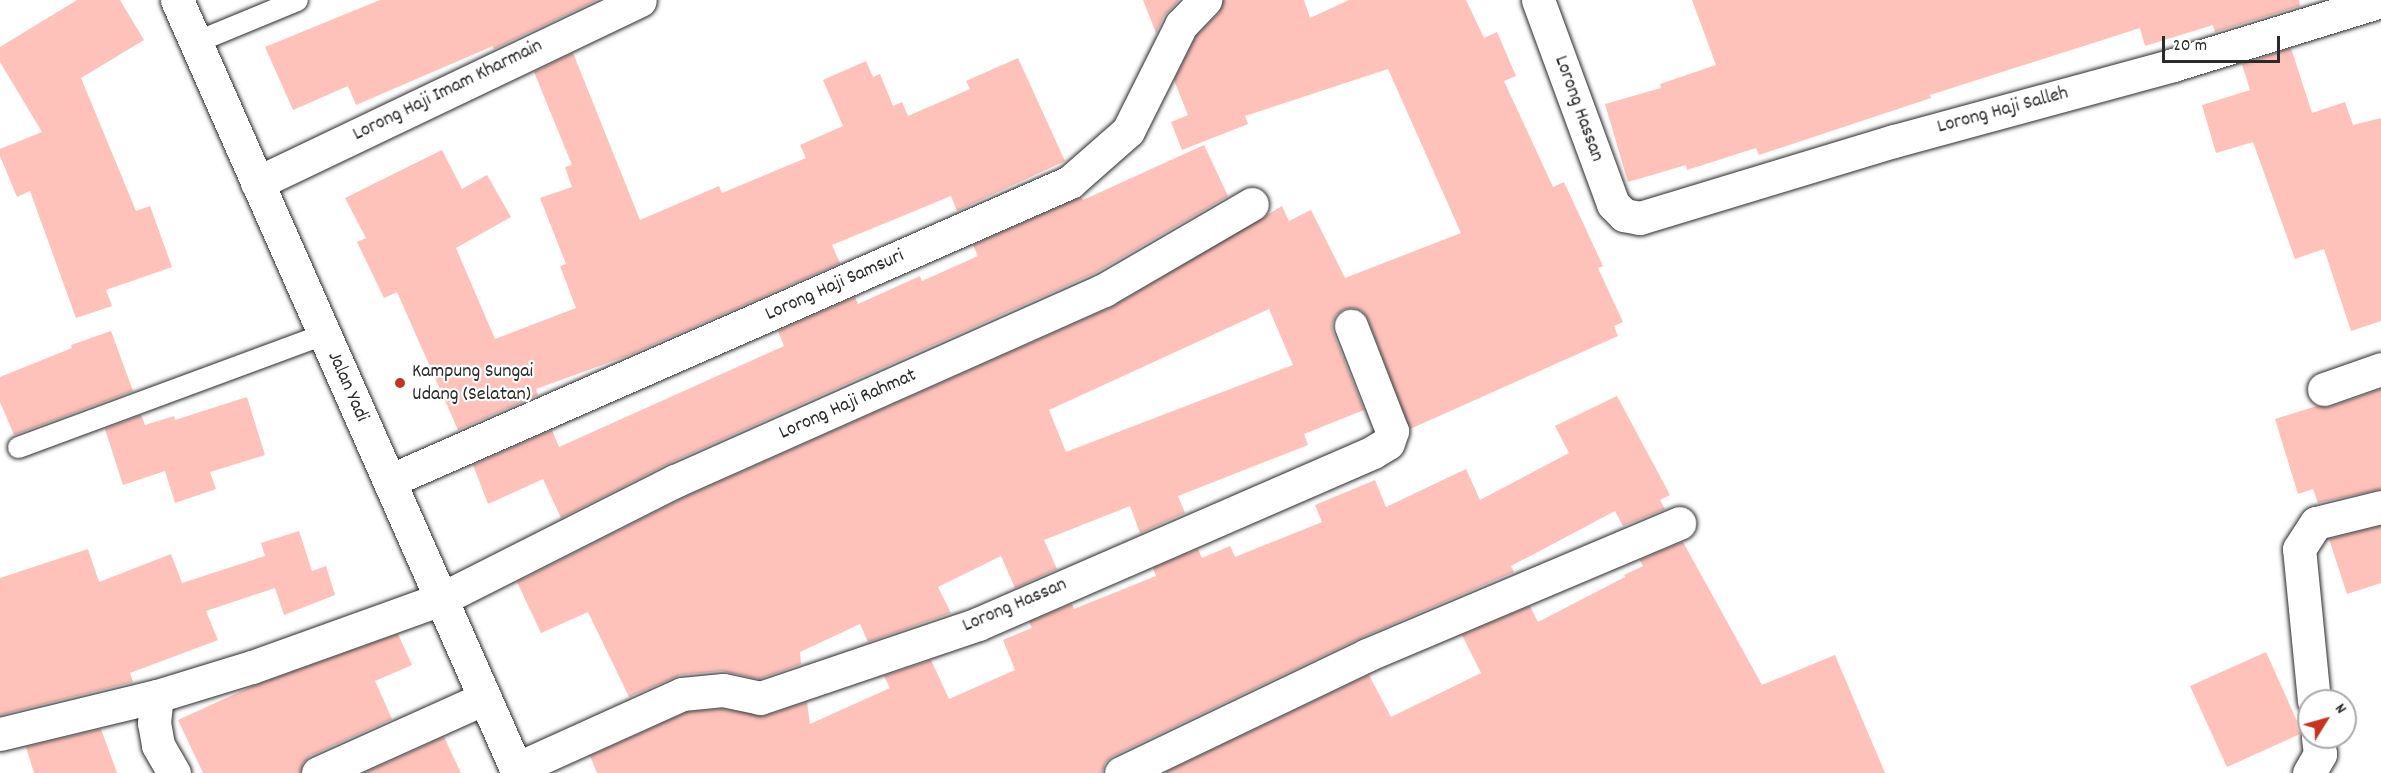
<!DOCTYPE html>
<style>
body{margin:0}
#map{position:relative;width:2381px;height:773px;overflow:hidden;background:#fff;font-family:Dekko,sans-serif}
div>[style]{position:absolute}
.building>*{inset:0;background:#fec2bb}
.roads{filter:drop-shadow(0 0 2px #2b2b2b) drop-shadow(0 0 2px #2b2b2b)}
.lane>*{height:21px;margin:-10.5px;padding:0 10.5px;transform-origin:10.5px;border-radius:10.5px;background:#fff}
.street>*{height:33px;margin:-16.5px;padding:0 16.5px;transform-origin:16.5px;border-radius:16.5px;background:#fff}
.secondary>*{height:33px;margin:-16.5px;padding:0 16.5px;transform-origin:16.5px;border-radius:16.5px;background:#fff}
.dots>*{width:16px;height:16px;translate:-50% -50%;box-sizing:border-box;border:3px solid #fff;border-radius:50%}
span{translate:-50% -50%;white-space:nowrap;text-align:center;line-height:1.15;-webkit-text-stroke:4.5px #fff;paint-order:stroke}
.street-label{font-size:20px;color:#2b2b2b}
.poi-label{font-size:20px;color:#2b2b2b}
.left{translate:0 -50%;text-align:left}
.north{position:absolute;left:2297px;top:689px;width:60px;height:60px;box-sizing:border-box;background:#fff;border:2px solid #aaa;border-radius:50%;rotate:53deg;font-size:16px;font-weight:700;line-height:24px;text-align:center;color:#2b2b2b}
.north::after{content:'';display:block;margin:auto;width:21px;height:27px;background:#c8321e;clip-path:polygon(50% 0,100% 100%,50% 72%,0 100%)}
.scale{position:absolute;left:2162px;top:36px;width:118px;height:27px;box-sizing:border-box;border:3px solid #2b2b2b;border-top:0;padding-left:8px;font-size:18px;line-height:21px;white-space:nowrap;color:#2b2b2b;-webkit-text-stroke:4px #fff;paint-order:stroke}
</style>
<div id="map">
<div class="building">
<i style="clip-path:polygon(77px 0,120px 0,144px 40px,81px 78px,136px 211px,150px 206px,172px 267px,106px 290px,112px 306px,76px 318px,30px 191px,17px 197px,0 156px,0 149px,42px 132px,0 62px,0 47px)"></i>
<i style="clip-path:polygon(380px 0,597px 0,494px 49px,493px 46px,356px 105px,348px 86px,293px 110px,265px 47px)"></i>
<i style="clip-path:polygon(1143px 0,1179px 0,1164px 16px,1156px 33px)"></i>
<i style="clip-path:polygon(evenodd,1223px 0,1304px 0,1310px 18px,1349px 0,1466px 0,1484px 38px,1497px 32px,1516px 76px,1504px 81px,1553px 187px,1564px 182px,1603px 266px,1598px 268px,1623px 322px,1614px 326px,1618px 336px,1410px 429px,1368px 319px,1362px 311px,1354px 308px,1344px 309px,1336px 315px,1332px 324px,1333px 332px,1364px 410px,1304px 434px,1308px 445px,1178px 496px,1185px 513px,1140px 533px,1130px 506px,1044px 540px,1057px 569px,1015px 588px,1001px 556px,938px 587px,951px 613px,868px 642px,860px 624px,800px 652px,801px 664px,759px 679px,722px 671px,680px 675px,629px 697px,588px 612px,541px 633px,517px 582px,683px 498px,1112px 307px,1282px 206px,1289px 221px,1311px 210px,1345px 278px,1461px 233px,1388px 69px,1245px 116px,1248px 124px,1182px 150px,1171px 122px,1188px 115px,1174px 80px,1196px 36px,1219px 13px,1223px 0,1269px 309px,1293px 365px,1066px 452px,1049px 410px,1269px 309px)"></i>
<i style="clip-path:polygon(1692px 0,2299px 0,2300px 6px,2215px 32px,2213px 25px,2145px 46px,2140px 28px,1930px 95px,1931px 98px,1759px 155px,1756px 148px,1687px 170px,1686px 165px,1628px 182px,1605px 104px,1661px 88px,1660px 84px,1716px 65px)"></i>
<i style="clip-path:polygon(2291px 48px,2312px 113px,2345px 102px,2353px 125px,2381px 118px,2381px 321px,2351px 331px,2324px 249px,2295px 259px,2253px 142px,2216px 153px,2202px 105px,2250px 90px,2242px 64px)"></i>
<i style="clip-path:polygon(573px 53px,640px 220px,719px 186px,722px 193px,806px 158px,800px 145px,843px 126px,823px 80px,866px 61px,873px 77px,880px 74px,893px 106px,902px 102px,908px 116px,970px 89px,966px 81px,1018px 58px,1065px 161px,957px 211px,951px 196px,832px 245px,840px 263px,627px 356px,536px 389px,538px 395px,458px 430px,397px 292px,384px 298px,357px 242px,366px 238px,345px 198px,442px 150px,462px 189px,487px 175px,511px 217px,456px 248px,495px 339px,576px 308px,560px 266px,566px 264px,540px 198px,572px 187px,565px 167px,572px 165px,534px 72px)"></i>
<i style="clip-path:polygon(1204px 145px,1228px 196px,1095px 273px,667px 464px,561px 518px,543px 479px,488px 504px,473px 465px,552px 430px,559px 447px,784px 346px,778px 331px,855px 297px,858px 304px,920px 276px,922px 281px,978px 256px,973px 245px,1081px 197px,1083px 200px)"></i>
<i style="clip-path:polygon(111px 331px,133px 391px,14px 435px,0 402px,0 377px,72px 348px,71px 345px)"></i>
<i style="clip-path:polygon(2381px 389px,2381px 489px,2318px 503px,2313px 489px,2298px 494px,2275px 419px,2317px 406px,2330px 407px)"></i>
<i style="clip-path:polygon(1617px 396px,1670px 495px,1660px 500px,1665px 509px,1623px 526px,1615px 511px,1511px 566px,1514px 572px,1360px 638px,1113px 756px,1105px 763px,1102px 773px,597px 773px,590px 756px,687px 712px,722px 709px,765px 716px,807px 702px,810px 724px,890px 688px,884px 676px,931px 660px,949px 699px,1015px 670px,1003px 640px,1032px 628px,1029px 622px,1072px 604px,1074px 609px,1156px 576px,1153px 568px,1198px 549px,1202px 558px,1230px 546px,1235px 557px,1322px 522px,1315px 505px,1375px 480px,1386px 507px,1466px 469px,1480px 500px,1569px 453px,1555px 426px)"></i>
<i style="clip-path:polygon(247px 397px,265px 455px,210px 472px,216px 489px,175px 503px,165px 471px,123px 485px,105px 429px,141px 415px,145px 425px,174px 416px,175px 420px)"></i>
<i style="clip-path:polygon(2381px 526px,2381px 583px,2347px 594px,2329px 539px)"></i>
<i style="clip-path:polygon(299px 531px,312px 571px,326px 566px,335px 595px,284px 615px,275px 588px,206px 611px,218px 640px,130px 673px,133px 682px,0 715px,0 578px,88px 549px,99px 582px,171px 554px,182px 583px,265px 556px,261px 543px)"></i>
<i style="clip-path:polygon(1683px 542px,1762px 685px,1835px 655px,1885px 773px,1164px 773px,1369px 675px,1391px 717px,1481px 673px,1462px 635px,1530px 606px,1538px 622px,1625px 577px,1624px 575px,1643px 566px,1640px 560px)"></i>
<i style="clip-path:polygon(398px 634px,412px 665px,375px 681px,392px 719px,310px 756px,303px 763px,300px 773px,203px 773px,178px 720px,248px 688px)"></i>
<i style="clip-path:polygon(2266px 652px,2301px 730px,2300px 734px,2227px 767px,2190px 686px)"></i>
<i style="clip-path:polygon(101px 729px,117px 773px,34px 773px,26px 747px)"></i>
<i style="clip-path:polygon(444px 737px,461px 773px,364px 773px)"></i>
</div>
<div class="roads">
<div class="lane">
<i style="left:195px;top:42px;width:110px;rotate:-22.4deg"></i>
<i style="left:18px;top:447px;width:326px;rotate:-20.3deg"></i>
</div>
<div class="street">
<i style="left:1538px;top:0;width:217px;rotate:69.8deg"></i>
<i style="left:1613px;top:204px;width:16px;rotate:45deg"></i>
<i style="left:1624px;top:215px;width:16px;rotate:11deg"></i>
<i style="left:1640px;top:218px;width:265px;rotate:-16.9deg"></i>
<i style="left:1894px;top:141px;width:289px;rotate:-15.2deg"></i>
<i style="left:2173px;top:65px;width:218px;rotate:-17.1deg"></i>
<i style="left:257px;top:183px;width:424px;rotate:-25.5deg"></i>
<i style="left:2324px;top:389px;width:60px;rotate:-19.3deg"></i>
<i style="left:389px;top:481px;width:744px;rotate:-23.7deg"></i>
<i style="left:1070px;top:182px;width:77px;rotate:-41.3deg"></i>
<i style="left:1128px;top:131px;width:119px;rotate:-63.4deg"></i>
<i style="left:1181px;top:25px;width:35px;rotate:-46deg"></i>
<i style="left:2314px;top:701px;width:153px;rotate:-95.6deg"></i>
<i style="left:2299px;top:549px;width:31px;rotate:-57deg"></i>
<i style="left:2316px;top:523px;width:67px;rotate:-13.8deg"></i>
<i style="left:0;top:734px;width:162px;rotate:-13.6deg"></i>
<i style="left:516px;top:769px;width:182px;rotate:-24.3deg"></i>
<i style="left:682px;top:694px;width:41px;rotate:-5.6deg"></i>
<i style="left:723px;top:690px;width:38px;rotate:12deg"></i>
<i style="left:760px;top:698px;width:230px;rotate:-18.7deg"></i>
<i style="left:978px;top:624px;width:431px;rotate:-23.5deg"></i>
<i style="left:1373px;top:452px;width:17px;rotate:-31deg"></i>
<i style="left:1388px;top:443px;width:13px;rotate:-72deg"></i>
<i style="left:1392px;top:431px;width:113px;rotate:-111.3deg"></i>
<i style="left:174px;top:773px;width:32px;rotate:-120deg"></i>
<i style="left:158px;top:745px;width:22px;rotate:-100deg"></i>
<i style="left:154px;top:723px;width:27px;rotate:-84deg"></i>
<i style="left:157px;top:696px;width:99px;rotate:-17deg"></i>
<i style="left:252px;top:667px;width:201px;rotate:-19.8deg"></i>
<i style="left:441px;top:599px;width:262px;rotate:-26.8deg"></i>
<i style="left:675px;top:481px;width:470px;rotate:-24deg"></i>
<i style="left:1104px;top:290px;width:171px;rotate:-30.2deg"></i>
<i style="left:318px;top:773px;width:183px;rotate:-24.2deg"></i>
<i style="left:1121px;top:773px;width:273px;rotate:-25.6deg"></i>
<i style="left:1367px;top:655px;width:339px;rotate:-22.9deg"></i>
<i style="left:2309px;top:773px;width:22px;rotate:-60deg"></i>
<i style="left:2320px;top:754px;width:17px;rotate:-97deg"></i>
</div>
<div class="secondary">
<i style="left:177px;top:0;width:845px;rotate:66.2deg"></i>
</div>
</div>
<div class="dots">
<i style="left:400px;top:383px;background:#c8321e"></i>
</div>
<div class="street-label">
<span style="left:448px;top:91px;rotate:-26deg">Lorong Haji Imam Kharmain</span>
<span style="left:1578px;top:109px;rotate:70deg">Lorong Hassan</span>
<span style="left:2003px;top:111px;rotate:-15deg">Lorong Haji Salleh</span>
<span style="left:835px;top:286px;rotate:-24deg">Lorong Haji Samsuri</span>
<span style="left:347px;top:387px;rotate:66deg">Jalan Yadi</span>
<span style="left:848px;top:405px;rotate:-24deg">Lorong Haji Rahmat</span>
<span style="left:1015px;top:606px;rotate:-23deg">Lorong Hassan</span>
</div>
<div class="poi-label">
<span class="left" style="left:412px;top:384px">Kampung Sungai<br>Udang (Selatan)</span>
</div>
<div class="north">N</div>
<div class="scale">20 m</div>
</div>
